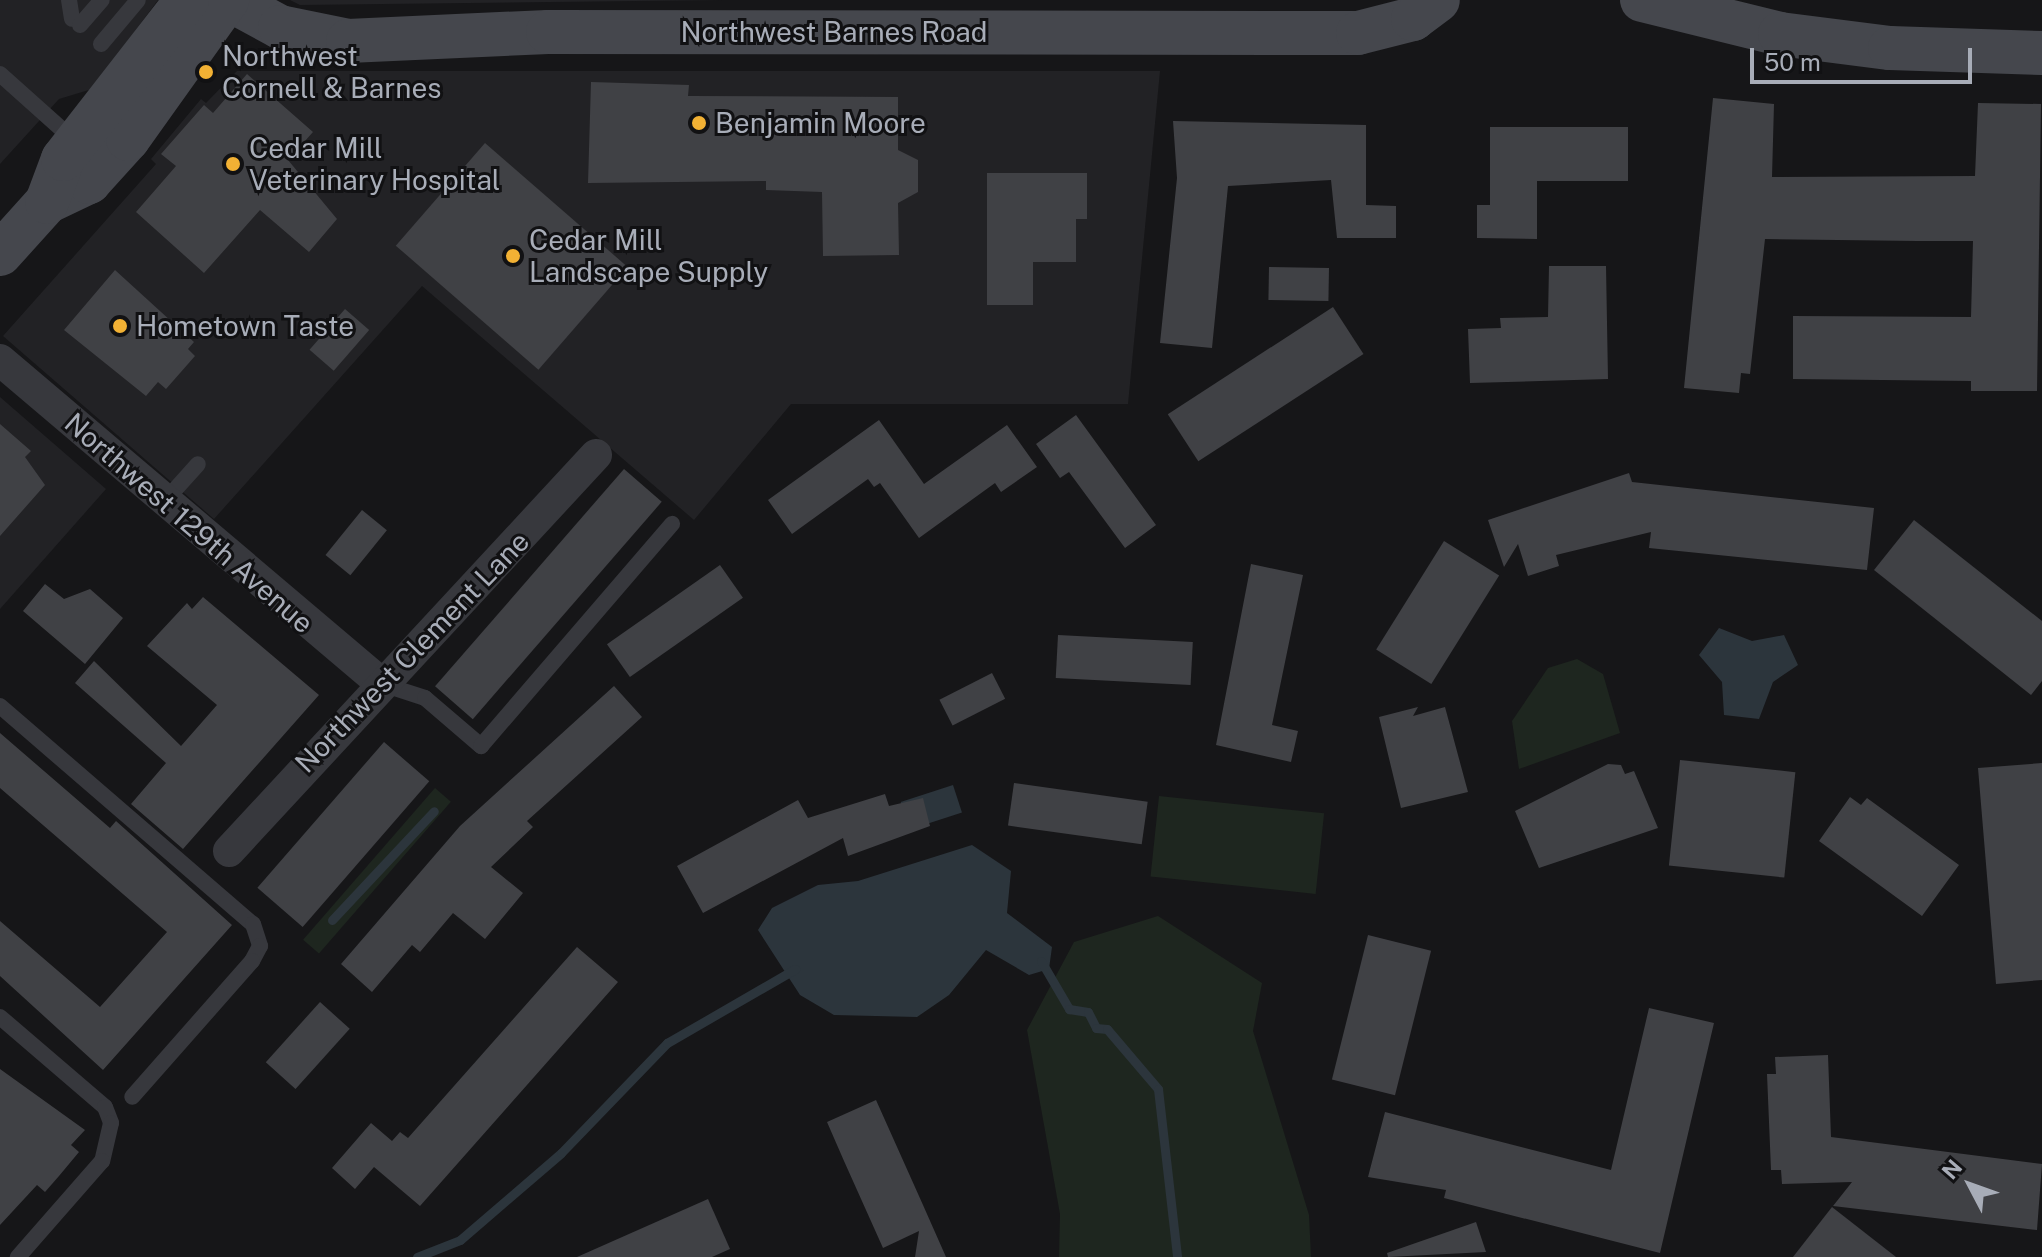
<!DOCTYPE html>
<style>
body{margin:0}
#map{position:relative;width:2042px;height:1257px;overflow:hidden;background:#161618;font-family:"Public Sans",sans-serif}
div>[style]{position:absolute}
.built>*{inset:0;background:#222225}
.green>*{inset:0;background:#1e261f;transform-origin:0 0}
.water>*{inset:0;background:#2c353c;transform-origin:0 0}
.stream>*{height:9px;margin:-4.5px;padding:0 4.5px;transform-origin:4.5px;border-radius:4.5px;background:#2c353c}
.building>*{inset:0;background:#404145;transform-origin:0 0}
.lane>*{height:16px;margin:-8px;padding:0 8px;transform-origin:8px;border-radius:8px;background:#37383d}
.street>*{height:32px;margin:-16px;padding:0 16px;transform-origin:16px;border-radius:16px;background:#37383d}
.secondary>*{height:44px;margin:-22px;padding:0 22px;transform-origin:22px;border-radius:22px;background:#45474d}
.dots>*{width:22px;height:22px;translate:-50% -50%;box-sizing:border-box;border:4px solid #111113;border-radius:50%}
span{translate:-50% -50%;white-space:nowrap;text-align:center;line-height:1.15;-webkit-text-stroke:6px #111113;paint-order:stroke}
.street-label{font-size:28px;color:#a8adb8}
.poi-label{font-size:28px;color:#a8adb8}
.left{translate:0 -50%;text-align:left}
.north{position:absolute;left:1930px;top:1145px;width:80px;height:80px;-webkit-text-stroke:6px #111113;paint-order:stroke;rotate:311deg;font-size:22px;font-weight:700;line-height:32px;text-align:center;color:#a8adb8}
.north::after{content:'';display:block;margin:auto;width:28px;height:36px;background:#a8adb8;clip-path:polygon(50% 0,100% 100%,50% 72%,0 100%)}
.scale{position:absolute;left:1750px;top:48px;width:222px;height:36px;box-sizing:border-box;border:4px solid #a8adb8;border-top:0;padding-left:10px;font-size:24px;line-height:28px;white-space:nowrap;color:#a8adb8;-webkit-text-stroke:6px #111113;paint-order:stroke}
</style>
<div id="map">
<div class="built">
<i style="clip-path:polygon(0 0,158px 0,92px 89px,59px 99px,0 164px)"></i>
<i style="clip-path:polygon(290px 0,723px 0,300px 5px)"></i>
<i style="clip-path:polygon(237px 71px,1160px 71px,1128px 404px,791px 404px,694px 520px,422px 286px,214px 519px,3px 336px,156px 164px,151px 159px,201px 99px,206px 103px)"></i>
<i style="clip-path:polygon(0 397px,106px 489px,0 609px)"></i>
</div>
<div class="green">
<i style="clip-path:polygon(1577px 659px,1603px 674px,1620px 733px,1519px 769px,1512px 721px,1548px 668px)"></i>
<i style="left:435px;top:788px;width:21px;height:201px;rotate:41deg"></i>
<i style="left:1159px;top:796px;width:166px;height:81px;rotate:6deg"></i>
<i style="clip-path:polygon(1158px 916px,1262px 983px,1253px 1031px,1309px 1215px,1311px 1257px,1059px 1257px,1060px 1214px,1027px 1030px,1074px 942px)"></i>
</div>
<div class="water">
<i style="clip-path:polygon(1719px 628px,1752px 641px,1784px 635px,1798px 665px,1773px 682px,1759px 719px,1724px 715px,1722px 682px,1699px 655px)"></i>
<i style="left:953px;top:785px;width:29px;height:55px;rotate:72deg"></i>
<i style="clip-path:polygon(972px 845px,1011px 871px,1007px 913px,1052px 947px,1049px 969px,1029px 975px,986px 950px,949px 995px,917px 1017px,834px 1015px,800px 995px,758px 930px,772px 908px,818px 885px,858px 881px)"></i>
</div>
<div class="stream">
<i style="left:332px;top:920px;width:149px;rotate:-46.9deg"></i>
<i style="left:1041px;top:961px;width:56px;rotate:59.7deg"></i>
<i style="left:1069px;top:1009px;width:19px;rotate:9deg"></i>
<i style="left:1088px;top:1012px;width:18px;rotate:63deg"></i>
<i style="left:1096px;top:1028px;width:11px;rotate:5deg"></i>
<i style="left:1107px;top:1029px;width:79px;rotate:49.6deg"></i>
<i style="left:1158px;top:1089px;width:169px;rotate:83.5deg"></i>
<i style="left:417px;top:1257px;width:46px;rotate:-21.6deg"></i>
<i style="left:460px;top:1240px;width:133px;rotate:-40.7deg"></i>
<i style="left:561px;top:1153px;width:153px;rotate:-46.1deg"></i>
<i style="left:667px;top:1043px;width:148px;rotate:-30deg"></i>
</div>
<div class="building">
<i style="clip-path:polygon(247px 74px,313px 132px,288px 160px,337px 219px,309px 252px,260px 210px,204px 273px,136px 212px,176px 166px,161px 154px,204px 105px,213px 113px)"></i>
<i style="clip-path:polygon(591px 82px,689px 85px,688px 96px,898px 97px,898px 150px,918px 160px,918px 192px,898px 203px,899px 255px,823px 256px,822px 192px,766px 190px,766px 181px,588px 183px)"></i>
<i style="clip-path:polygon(1713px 98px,1774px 104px,1772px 177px,1975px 176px,1978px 103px,2041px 104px,2037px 391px,1971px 391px,1971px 381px,1793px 379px,1793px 316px,1971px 317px,1973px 241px,1918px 241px,1765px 239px,1750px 374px,1741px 373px,1739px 393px,1684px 388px)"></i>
<i style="clip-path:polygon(1173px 121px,1366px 125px,1366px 205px,1396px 206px,1396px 238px,1337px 238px,1331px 180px,1228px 186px,1212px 348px,1160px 343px,1177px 178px)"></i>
<i style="clip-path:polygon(1490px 127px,1628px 127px,1628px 181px,1537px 181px,1537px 239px,1477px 238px,1477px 205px,1490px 205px)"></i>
<i style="left:485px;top:143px;width:189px;height:136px;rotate:41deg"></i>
<i style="clip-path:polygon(987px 173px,1087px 173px,1087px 219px,1076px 219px,1076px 262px,1033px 262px,1033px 305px,987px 305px)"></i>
<i style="clip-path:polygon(1549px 266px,1606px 266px,1608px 379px,1470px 383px,1468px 329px,1501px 328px,1500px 318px,1548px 317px)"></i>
<i style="left:1269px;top:267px;width:60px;height:33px;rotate:1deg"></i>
<i style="clip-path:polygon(115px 270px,194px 342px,188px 349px,195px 356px,166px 389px,158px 382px,146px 396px,64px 330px)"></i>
<i style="left:1333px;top:307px;width:56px;height:197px;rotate:57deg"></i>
<i style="left:345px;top:309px;width:32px;height:54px;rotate:41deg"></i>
<i style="clip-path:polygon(1076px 415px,1156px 525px,1125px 548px,1069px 472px,1060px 478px,1036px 444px)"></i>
<i style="clip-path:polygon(879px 420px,924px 484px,1007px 425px,1037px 467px,1001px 492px,995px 483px,919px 538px,880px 483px,874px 487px,868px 479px,792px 534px,768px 500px)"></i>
<i style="clip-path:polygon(0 424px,31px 451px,25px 457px,45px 485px,0 536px)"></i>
<i style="left:624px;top:469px;width:50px;height:288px;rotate:41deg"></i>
<i style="clip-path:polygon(1629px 473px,1632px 482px,1874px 508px,1867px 570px,1649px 548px,1651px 532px,1556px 555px,1559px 566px,1528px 576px,1518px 544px,1504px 567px,1488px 520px)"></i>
<i style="left:362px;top:510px;width:32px;height:58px;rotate:39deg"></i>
<i style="clip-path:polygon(1914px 520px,2042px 621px,2042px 681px,2031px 695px,1874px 570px)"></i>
<i style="left:1444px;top:541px;width:65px;height:128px;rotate:32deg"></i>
<i style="clip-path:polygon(1251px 564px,1303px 575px,1272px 725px,1298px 731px,1291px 762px,1216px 745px)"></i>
<i style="left:720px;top:565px;width:40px;height:138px;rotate:55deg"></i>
<i style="clip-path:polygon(45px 584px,64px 599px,90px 589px,123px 618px,85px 664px,23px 611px)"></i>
<i style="clip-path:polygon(203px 597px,319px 695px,183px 849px,131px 804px,166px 763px,75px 683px,94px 661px,181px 746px,217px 705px,147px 646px,187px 603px,192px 609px)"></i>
<i style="left:1058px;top:635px;width:135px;height:43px;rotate:3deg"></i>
<i style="left:992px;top:673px;width:29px;height:59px;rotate:63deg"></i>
<i style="clip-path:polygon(614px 686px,642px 717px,527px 821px,533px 827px,491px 867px,523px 893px,485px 939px,453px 913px,420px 952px,412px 945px,372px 992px,341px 964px,460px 826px)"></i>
<i style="clip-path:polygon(1418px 707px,1413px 716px,1445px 707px,1468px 792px,1401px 808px,1379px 717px)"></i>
<i style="clip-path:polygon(0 733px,110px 828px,116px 821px,232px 925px,103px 1070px,0 976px,0 921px,100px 1007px,167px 932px,0 788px)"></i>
<i style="left:384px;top:742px;width:60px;height:193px;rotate:41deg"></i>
<i style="left:1680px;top:760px;width:116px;height:106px;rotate:6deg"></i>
<i style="clip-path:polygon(2042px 763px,2042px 980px,1996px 984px,1978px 768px)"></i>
<i style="clip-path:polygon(1608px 764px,1621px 765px,1625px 774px,1634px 771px,1658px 828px,1539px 868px,1515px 811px)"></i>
<i style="left:1014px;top:783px;width:135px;height:43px;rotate:8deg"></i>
<i style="clip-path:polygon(885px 794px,889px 806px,923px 798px,930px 826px,848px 856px,843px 838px,703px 913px,677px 866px,798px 800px,808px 818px)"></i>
<i style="clip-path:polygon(1850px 797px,1861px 805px,1867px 798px,1959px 865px,1922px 916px,1819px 841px)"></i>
<i style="left:1368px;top:935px;width:65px;height:149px;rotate:14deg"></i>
<i style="clip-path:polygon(577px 947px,618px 982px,420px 1206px,374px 1167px,355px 1189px,332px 1168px,371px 1123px,392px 1141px,400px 1132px,408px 1138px)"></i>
<i style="left:320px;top:1002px;width:40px;height:81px;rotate:42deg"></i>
<i style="clip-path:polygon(1649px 1008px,1714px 1023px,1660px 1253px,1444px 1198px,1446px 1190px,1368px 1177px,1385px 1112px,1611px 1170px)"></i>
<i style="clip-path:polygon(1828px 1055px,1831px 1137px,2042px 1164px,2037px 1230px,1833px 1206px,1852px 1182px,1782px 1184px,1781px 1170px,1771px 1170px,1767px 1074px,1776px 1074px,1775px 1057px)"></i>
<i style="clip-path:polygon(0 1069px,85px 1130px,71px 1145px,79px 1152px,59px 1176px,45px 1192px,37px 1185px,0 1225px)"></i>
<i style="clip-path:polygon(876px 1100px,923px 1205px,946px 1257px,915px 1257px,919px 1231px,883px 1248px,844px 1161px,827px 1122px)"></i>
<i style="clip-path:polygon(708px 1199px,730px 1249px,712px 1257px,577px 1257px)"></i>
<i style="clip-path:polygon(1832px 1207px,1896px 1257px,1793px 1257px)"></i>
<i style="clip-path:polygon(1476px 1222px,1486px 1252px,1388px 1257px,1387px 1253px)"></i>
</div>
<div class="lane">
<i style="left:69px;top:0;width:19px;rotate:81deg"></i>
<i style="left:80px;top:25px;width:33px;rotate:-49deg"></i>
<i style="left:101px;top:44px;width:57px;rotate:-49.9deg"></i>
<i style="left:0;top:74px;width:102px;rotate:41.8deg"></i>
<i style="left:163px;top:503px;width:52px;rotate:-48.1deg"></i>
<i style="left:382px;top:684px;width:45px;rotate:18deg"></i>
<i style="left:425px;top:698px;width:74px;rotate:40.6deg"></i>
<i style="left:481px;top:746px;width:293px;rotate:-49.3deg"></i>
<i style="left:0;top:706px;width:334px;rotate:40.8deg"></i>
<i style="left:253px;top:924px;width:23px;rotate:72deg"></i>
<i style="left:260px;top:946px;width:17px;rotate:118deg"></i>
<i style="left:252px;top:961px;width:181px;rotate:131.4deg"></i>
<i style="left:0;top:1017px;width:138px;rotate:40.6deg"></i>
<i style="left:105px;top:1107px;width:17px;rotate:69deg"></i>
<i style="left:111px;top:1123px;width:39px;rotate:103deg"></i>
<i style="left:102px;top:1161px;width:128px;rotate:131.2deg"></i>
</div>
<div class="street">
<i style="left:0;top:360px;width:499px;rotate:40.3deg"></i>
<i style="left:229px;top:851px;width:540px;rotate:-47.18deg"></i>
</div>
<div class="secondary">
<i style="left:230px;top:0;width:57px;rotate:28.4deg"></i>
<i style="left:280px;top:27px;width:69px;rotate:11.6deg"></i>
<i style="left:348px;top:41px;width:200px;rotate:-2.6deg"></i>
<i style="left:548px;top:32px;width:810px;rotate:0.07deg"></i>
<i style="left:1358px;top:33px;width:57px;rotate:-14.3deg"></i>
<i style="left:1413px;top:19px;width:31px;rotate:-37deg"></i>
<i style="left:1642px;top:0;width:142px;rotate:13.8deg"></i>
<i style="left:1780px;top:34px;width:111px;rotate:7.3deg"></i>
<i style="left:1890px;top:48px;width:152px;rotate:1.9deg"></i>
<i style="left:47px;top:202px;width:47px;rotate:-25.5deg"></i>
<i style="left:89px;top:182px;width:58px;rotate:-47.8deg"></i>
<i style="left:128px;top:139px;width:171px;rotate:-54.5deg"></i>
<i style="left:0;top:254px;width:70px;rotate:-47.9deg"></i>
<i style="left:47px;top:202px;width:46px;rotate:-69.6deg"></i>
<i style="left:63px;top:159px;width:202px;rotate:-52.1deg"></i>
</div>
<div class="dots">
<i style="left:206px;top:72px;background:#f2b134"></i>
<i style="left:699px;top:123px;background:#f2b134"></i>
<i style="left:233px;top:164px;background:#f2b134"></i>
<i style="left:513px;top:256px;background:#f2b134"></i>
<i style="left:120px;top:326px;background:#f2b134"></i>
</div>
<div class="street-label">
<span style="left:834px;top:32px">Northwest Barnes Road</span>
<span style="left:189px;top:523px;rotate:41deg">Northwest 129th Avenue</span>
<span style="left:412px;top:652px;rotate:-46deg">Northwest Clement Lane</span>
</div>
<div class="poi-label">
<span class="left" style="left:222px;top:72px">Northwest<br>Cornell &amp; Barnes</span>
<span class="left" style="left:715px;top:123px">Benjamin Moore</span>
<span class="left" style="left:249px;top:164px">Cedar Mill<br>Veterinary Hospital</span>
<span class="left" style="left:529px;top:256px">Cedar Mill<br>Landscape Supply</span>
<span class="left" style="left:136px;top:326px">Hometown Taste</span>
</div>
<div class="north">N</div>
<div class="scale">50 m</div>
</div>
